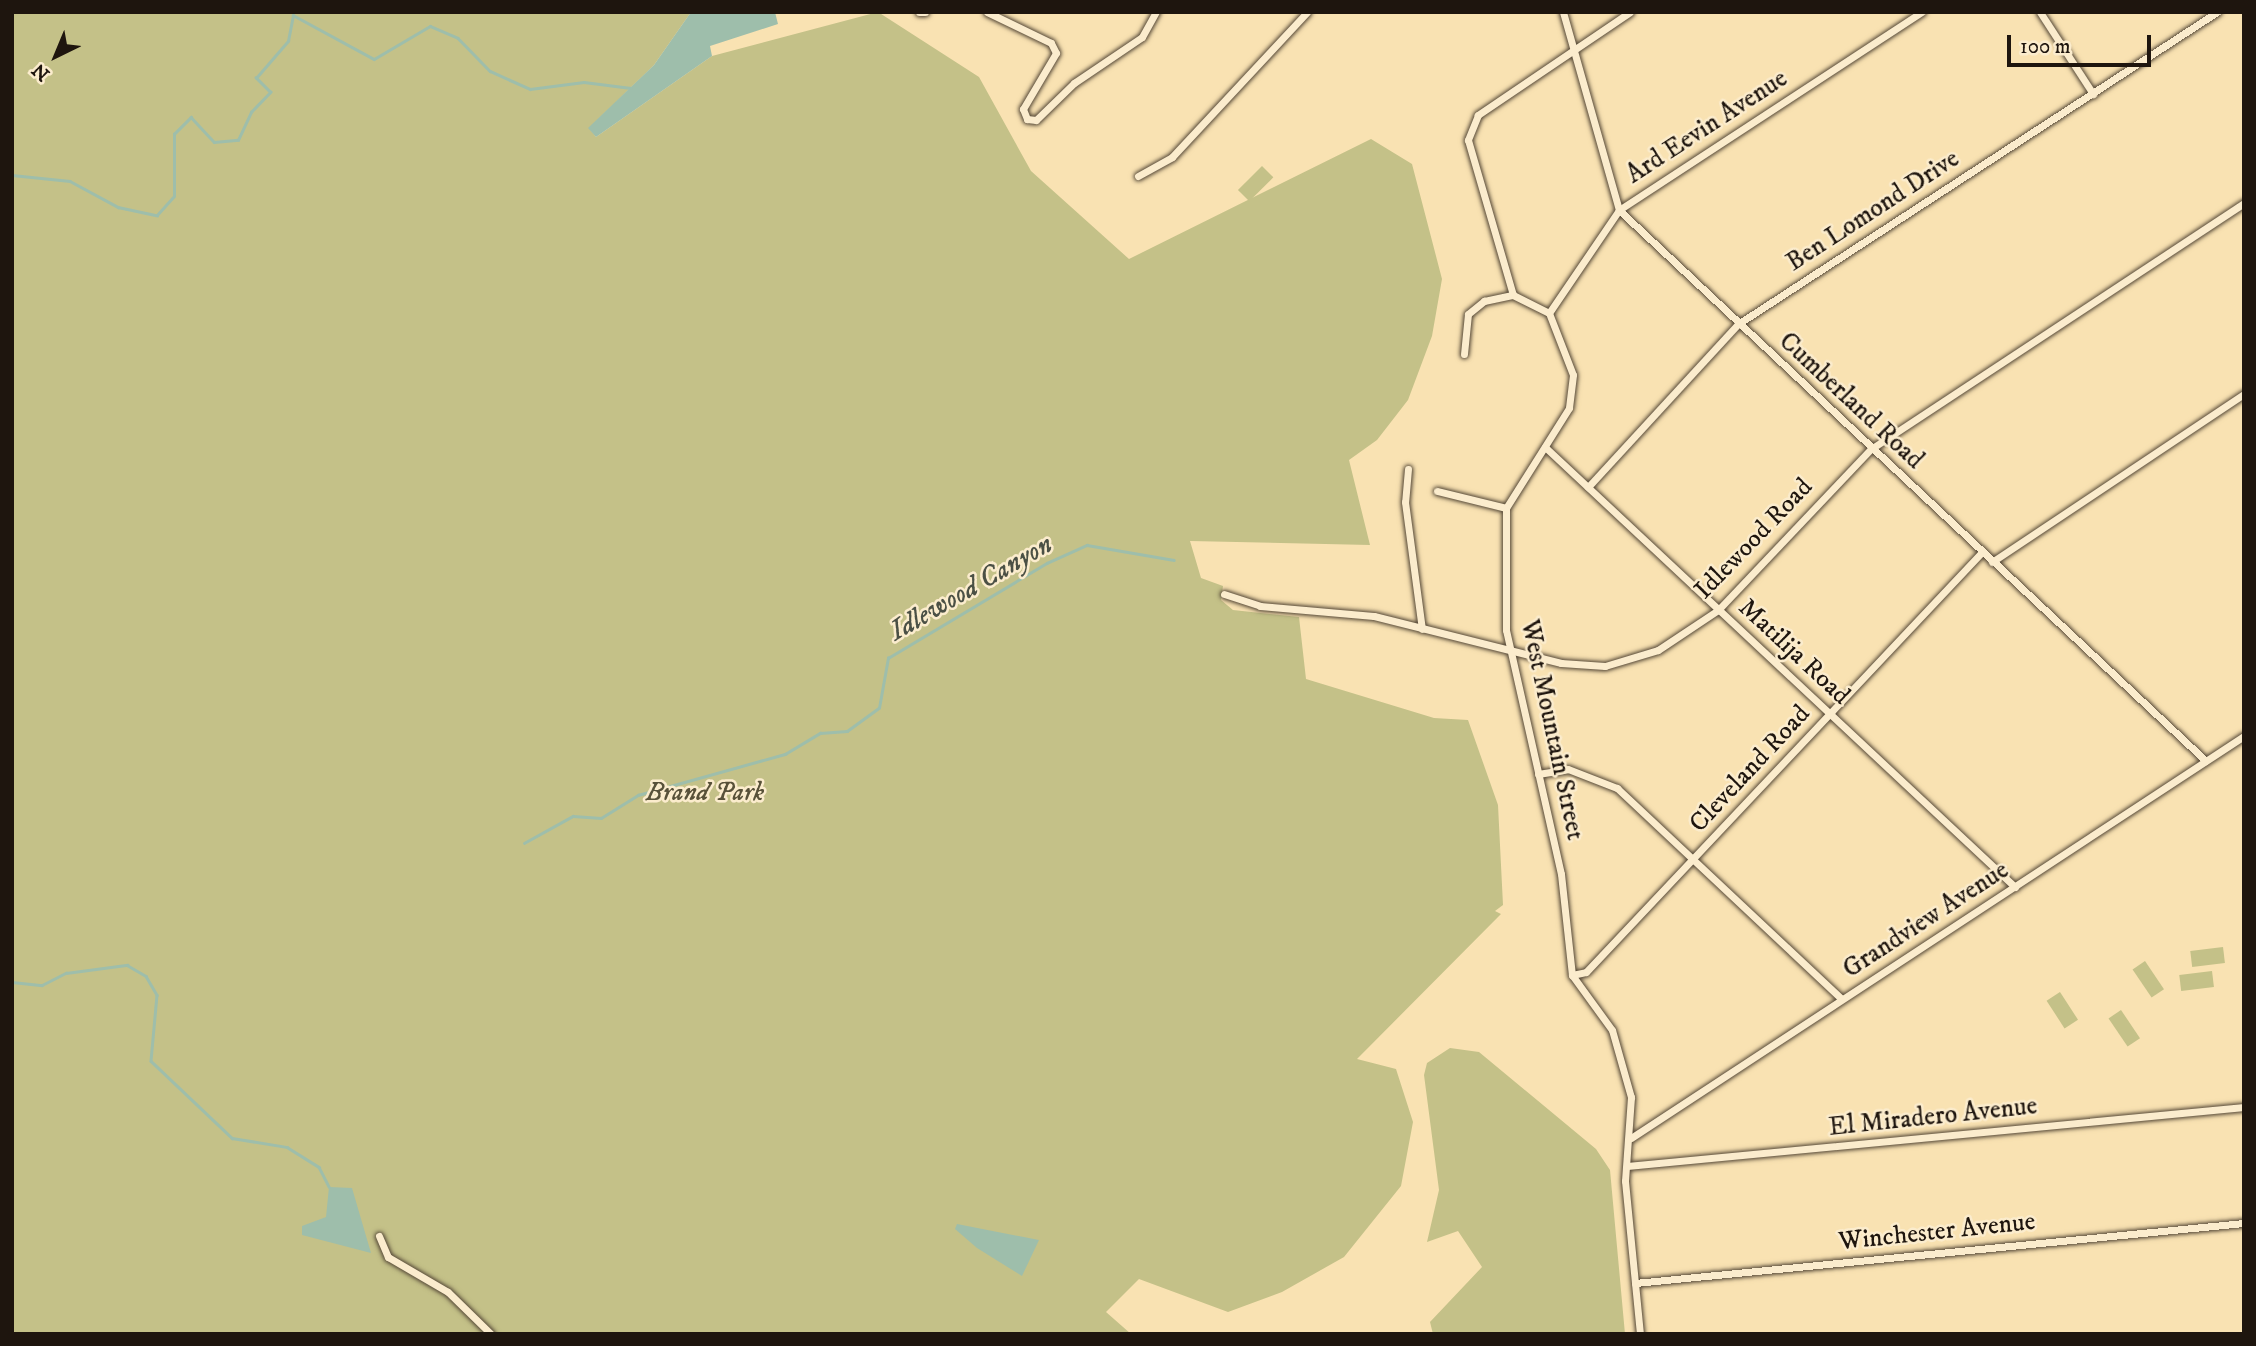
<!DOCTYPE html>
<style>
body{margin:0}
#map{position:relative;width:2256px;height:1346px;overflow:hidden;background:#f9e2b2;font-family:"IM FELL DW Pica",serif}
div>[style]{position:absolute}
.green>*{inset:0;background:#c4c188;transform-origin:0 0}
.water>*{inset:0;background:#9ebeab}
.stream>*{height:2.5px;margin:-1.25px;padding:0 1.25px;transform-origin:1.25px;border-radius:1.25px;background:#9ebeab}
.roads{filter:drop-shadow(0 0 2px #554837) drop-shadow(0 0 2px #554837)}
.minor>*{height:7px;margin:-3.5px;padding:0 3.5px;transform-origin:3.5px;border-radius:3.5px;background:#fbeccd}
span{translate:-50% -50%;white-space:nowrap;text-align:center;line-height:1.15;-webkit-text-stroke:5px #fbeccd;paint-order:stroke}
.street-label{font-size:26px;color:#1e150e}
.park-label{font-size:26px;color:#585139;font-style:italic}
.water-label{font-size:28px;color:#4b5045;font-style:italic}
.frame{position:absolute;inset:0;border:14px solid #1e150e;pointer-events:none}
.north{position:absolute;left:21px;top:21px;width:70px;height:70px;-webkit-text-stroke:5px #fbeccd;paint-order:stroke;rotate:223deg;font-size:19px;font-weight:700;line-height:28px;text-align:center;color:#1e150e}
.north::after{content:'';display:block;margin:auto;width:24px;height:32px;background:#1e150e;clip-path:polygon(50% 0,100% 100%,50% 72%,0 100%)}
.scale{position:absolute;left:2007px;top:35px;width:144px;height:32px;box-sizing:border-box;border:4px solid #1e150e;border-top:0;padding-left:9px;font-size:21px;line-height:24px;white-space:nowrap;color:#1e150e;-webkit-text-stroke:5px #fbeccd;paint-order:stroke}
</style>
<div id="map">
<div class="green">
<i style="clip-path:polygon(12px 12px,691px 12px,654px 65px,589px 128px,596px 137px,712px 56px,878px 12px,979px 77px,1031px 171px,1129px 259px,1371px 139px,1412px 164px,1442px 279px,1432px 336px,1408px 400px,1377px 440px,1349px 460px,1370px 545px,1190px 541px,1201px 578px,1223px 586px,1221px 600px,1233px 610px,1299px 617px,1306px 679px,1434px 718px,1468px 720px,1498px 805px,1503px 905px,1495px 911px,1501px 914px,1357px 1059px,1396px 1069px,1413px 1122px,1401px 1186px,1344px 1257px,1282px 1292px,1228px 1312px,1139px 1279px,1106px 1312px,1131px 1334px,12px 1334px)"></i>
<i style="left:1262px;top:166px;width:16px;height:34px;rotate:45deg"></i>
<i style="left:2223px;top:947px;width:16px;height:33px;rotate:83deg"></i>
<i style="left:2145px;top:961px;width:34px;height:15px;rotate:56deg"></i>
<i style="left:2212px;top:971px;width:16px;height:33px;rotate:83deg"></i>
<i style="left:2060px;top:992px;width:33px;height:16px;rotate:57deg"></i>
<i style="left:2121px;top:1010px;width:34px;height:15px;rotate:56deg"></i>
<i style="clip-path:polygon(1450px 1048px,1479px 1052px,1596px 1149px,1610px 1170px,1625px 1334px,1433px 1334px,1430px 1322px,1482px 1267px,1458px 1231px,1427px 1242px,1439px 1190px,1424px 1075px,1427px 1063px)"></i>
</div>
<div class="water">
<i style="clip-path:polygon(691px 12px,775px 12px,778px 24px,710px 46px,712px 56px,596px 137px,588px 128px,654px 65px)"></i>
<i style="clip-path:polygon(329px 1187px,352px 1188px,371px 1253px,302px 1235px,302px 1226px,326px 1217px)"></i>
<i style="clip-path:polygon(957px 1224px,1039px 1240px,1022px 1276px,977px 1248px,955px 1229px)"></i>
</div>
<div class="stream">
<i style="left:12px;top:175px;width:58px;rotate:5.9deg"></i>
<i style="left:70px;top:181px;width:55px;rotate:28.4deg"></i>
<i style="left:118px;top:207px;width:40px;rotate:12deg"></i>
<i style="left:157px;top:215px;width:25px;rotate:-48deg"></i>
<i style="left:174px;top:196px;width:62px;rotate:-90deg"></i>
<i style="left:174px;top:134px;width:24px;rotate:-45deg"></i>
<i style="left:191px;top:117px;width:34px;rotate:47deg"></i>
<i style="left:214px;top:142px;width:24px;rotate:-5deg"></i>
<i style="left:238px;top:140px;width:31px;rotate:-65deg"></i>
<i style="left:251px;top:112px;width:28px;rotate:-46deg"></i>
<i style="left:270px;top:92px;width:20px;rotate:-135deg"></i>
<i style="left:256px;top:78px;width:49px;rotate:-49.1deg"></i>
<i style="left:288px;top:41px;width:26px;rotate:-79deg"></i>
<i style="left:293px;top:15px;width:92px;rotate:28.5deg"></i>
<i style="left:374px;top:59px;width:65px;rotate:-30.5deg"></i>
<i style="left:430px;top:26px;width:30px;rotate:23deg"></i>
<i style="left:458px;top:38px;width:46px;rotate:45.9deg"></i>
<i style="left:490px;top:71px;width:44px;rotate:24.2deg"></i>
<i style="left:530px;top:89px;width:54px;rotate:-7.4deg"></i>
<i style="left:584px;top:82px;width:47px;rotate:7.3deg"></i>
<i style="left:524px;top:843px;width:56px;rotate:-28.9deg"></i>
<i style="left:573px;top:816px;width:28px;rotate:4deg"></i>
<i style="left:601px;top:818px;width:44px;rotate:-31.9deg"></i>
<i style="left:638px;top:795px;width:153px;rotate:-15.6deg"></i>
<i style="left:785px;top:754px;width:41px;rotate:-31deg"></i>
<i style="left:820px;top:733px;width:27px;rotate:-4deg"></i>
<i style="left:847px;top:731px;width:39px;rotate:-36deg"></i>
<i style="left:879px;top:708px;width:51px;rotate:-79.8deg"></i>
<i style="left:888px;top:658px;width:185px;rotate:-30.9deg"></i>
<i style="left:1047px;top:563px;width:44px;rotate:-24.2deg"></i>
<i style="left:1087px;top:545px;width:88px;rotate:9.8deg"></i>
<i style="left:12px;top:982px;width:30px;rotate:6deg"></i>
<i style="left:42px;top:985px;width:27px;rotate:-27deg"></i>
<i style="left:66px;top:973px;width:62px;rotate:-7.5deg"></i>
<i style="left:127px;top:965px;width:22px;rotate:30deg"></i>
<i style="left:146px;top:976px;width:22px;rotate:60deg"></i>
<i style="left:157px;top:995px;width:66px;rotate:95.2deg"></i>
<i style="left:151px;top:1061px;width:112px;rotate:43.5deg"></i>
<i style="left:232px;top:1138px;width:56px;rotate:9.3deg"></i>
<i style="left:287px;top:1147px;width:38px;rotate:32deg"></i>
<i style="left:319px;top:1167px;width:22px;rotate:63deg"></i>
</div>
<div class="roads">
<div class="minor">
<i style="left:919px;top:12px;width:6px"></i>
<i style="left:987px;top:12px;width:71px;rotate:25.8deg"></i>
<i style="left:1051px;top:43px;width:11px;rotate:63deg"></i>
<i style="left:1056px;top:53px;width:65px;rotate:120.5deg"></i>
<i style="left:1023px;top:109px;width:11px;rotate:68deg"></i>
<i style="left:1027px;top:119px;width:9px;rotate:6deg"></i>
<i style="left:1036px;top:120px;width:53px;rotate:-44.2deg"></i>
<i style="left:1074px;top:83px;width:82px;rotate:-34.1deg"></i>
<i style="left:1142px;top:37px;width:29px;rotate:-61deg"></i>
<i style="left:1563px;top:12px;width:206px;rotate:74.2deg"></i>
<i style="left:1619px;top:210px;width:805px;rotate:43.19deg"></i>
<i style="left:1630px;top:12px;width:184px;rotate:145.9deg"></i>
<i style="left:1478px;top:115px;width:27px;rotate:112deg"></i>
<i style="left:1468px;top:140px;width:161px;rotate:73.8deg"></i>
<i style="left:1513px;top:295px;width:40px;rotate:26.6deg"></i>
<i style="left:1549px;top:313px;width:66px;rotate:68.8deg"></i>
<i style="left:1573px;top:375px;width:33px;rotate:97deg"></i>
<i style="left:1569px;top:408px;width:118px;rotate:122.2deg"></i>
<i style="left:1506px;top:508px;width:122px;rotate:90deg"></i>
<i style="left:1506px;top:630px;width:250px;rotate:77.3deg"></i>
<i style="left:1561px;top:874px;width:102px;rotate:83.8deg"></i>
<i style="left:1572px;top:975px;width:68px;rotate:54deg"></i>
<i style="left:1612px;top:1030px;width:70px;rotate:74.2deg"></i>
<i style="left:1631px;top:1097px;width:84px;rotate:94.1deg"></i>
<i style="left:1625px;top:1181px;width:154px;rotate:84.4deg"></i>
<i style="left:2040px;top:12px;width:98px;rotate:57.1deg"></i>
<i style="left:1138px;top:176px;width:39px;rotate:-29deg"></i>
<i style="left:1172px;top:157px;width:198px;rotate:-47deg"></i>
<i style="left:1549px;top:313px;width:125px;rotate:-55.8deg"></i>
<i style="left:1619px;top:210px;width:362px;rotate:-33.2deg"></i>
<i style="left:1464px;top:354px;width:40px;rotate:-84.3deg"></i>
<i style="left:1468px;top:314px;width:21px;rotate:-39deg"></i>
<i style="left:1484px;top:301px;width:30px;rotate:-12deg"></i>
<i style="left:1545px;top:447px;width:644px;rotate:43.11deg"></i>
<i style="left:1408px;top:469px;width:33px;rotate:95deg"></i>
<i style="left:1405px;top:502px;width:128px;rotate:82.4deg"></i>
<i style="left:1588px;top:487px;width:222px;rotate:-47.4deg"></i>
<i style="left:1738px;top:324px;width:572px;rotate:-33.08deg"></i>
<i style="left:1437px;top:491px;width:71px;rotate:13.8deg"></i>
<i style="left:1992px;top:562px;width:303px;rotate:-33.7deg"></i>
<i style="left:1224px;top:594px;width:38px;rotate:18deg"></i>
<i style="left:1260px;top:606px;width:114px;rotate:5deg"></i>
<i style="left:1374px;top:616px;width:193px;rotate:14.1deg"></i>
<i style="left:1561px;top:663px;width:44px;rotate:3.9deg"></i>
<i style="left:1605px;top:666px;width:55px;rotate:-16.8deg"></i>
<i style="left:1658px;top:650px;width:72px;rotate:-33.7deg"></i>
<i style="left:1718px;top:610px;width:222px;rotate:-46.5deg"></i>
<i style="left:1871px;top:449px;width:447px;rotate:-33.4deg"></i>
<i style="left:1538px;top:774px;width:30px;rotate:-9deg"></i>
<i style="left:1568px;top:769px;width:53px;rotate:21.2deg"></i>
<i style="left:1617px;top:788px;width:308px;rotate:43.2deg"></i>
<i style="left:1572px;top:975px;width:14px;rotate:-12deg"></i>
<i style="left:1586px;top:972px;width:577px;rotate:-46.68deg"></i>
<i style="left:1631px;top:1138px;width:733px;rotate:-33.26deg"></i>
<i style="left:1627px;top:1166px;width:620px;rotate:-5.46deg"></i>
<i style="left:379px;top:1236px;width:23px;rotate:67deg"></i>
<i style="left:388px;top:1257px;width:69px;rotate:30.3deg"></i>
<i style="left:448px;top:1292px;width:60px;rotate:44.3deg"></i>
<i style="left:1635px;top:1283px;width:612px;rotate:-5.63deg"></i>
</div>
</div>
<div class="street-label">
<span style="left:1707px;top:127px;rotate:-33deg">Ard Eevin Avenue</span>
<span style="left:1873px;top:211px;rotate:-33deg">Ben Lomond Drive</span>
<span style="left:1851px;top:401px;rotate:43deg">Cumberland Road</span>
<span style="left:1754px;top:539px;rotate:-46deg">Idlewood Road</span>
<span style="left:1794px;top:652px;rotate:43deg">Matilija Road</span>
<span style="left:1552px;top:730px;rotate:78deg">West Mountain Street</span>
<span style="left:1750px;top:769px;rotate:-47deg">Cleveland Road</span>
<span style="left:1926px;top:920px;rotate:-33deg">Grandview Avenue</span>
<span style="left:1933px;top:1117px;rotate:-6deg">El Miradero Avenue</span>
<span style="left:1937px;top:1232px;rotate:-6deg">Winchester Avenue</span>
</div>
<div class="park-label">
<span style="left:705px;top:793px">Brand Park</span>
</div>
<div class="water-label">
<span style="left:971px;top:588px;rotate:-30deg">Idlewood Canyon</span>
</div>
<div class="frame"></div>
<div class="north">N</div>
<div class="scale">100 m</div>
</div>
